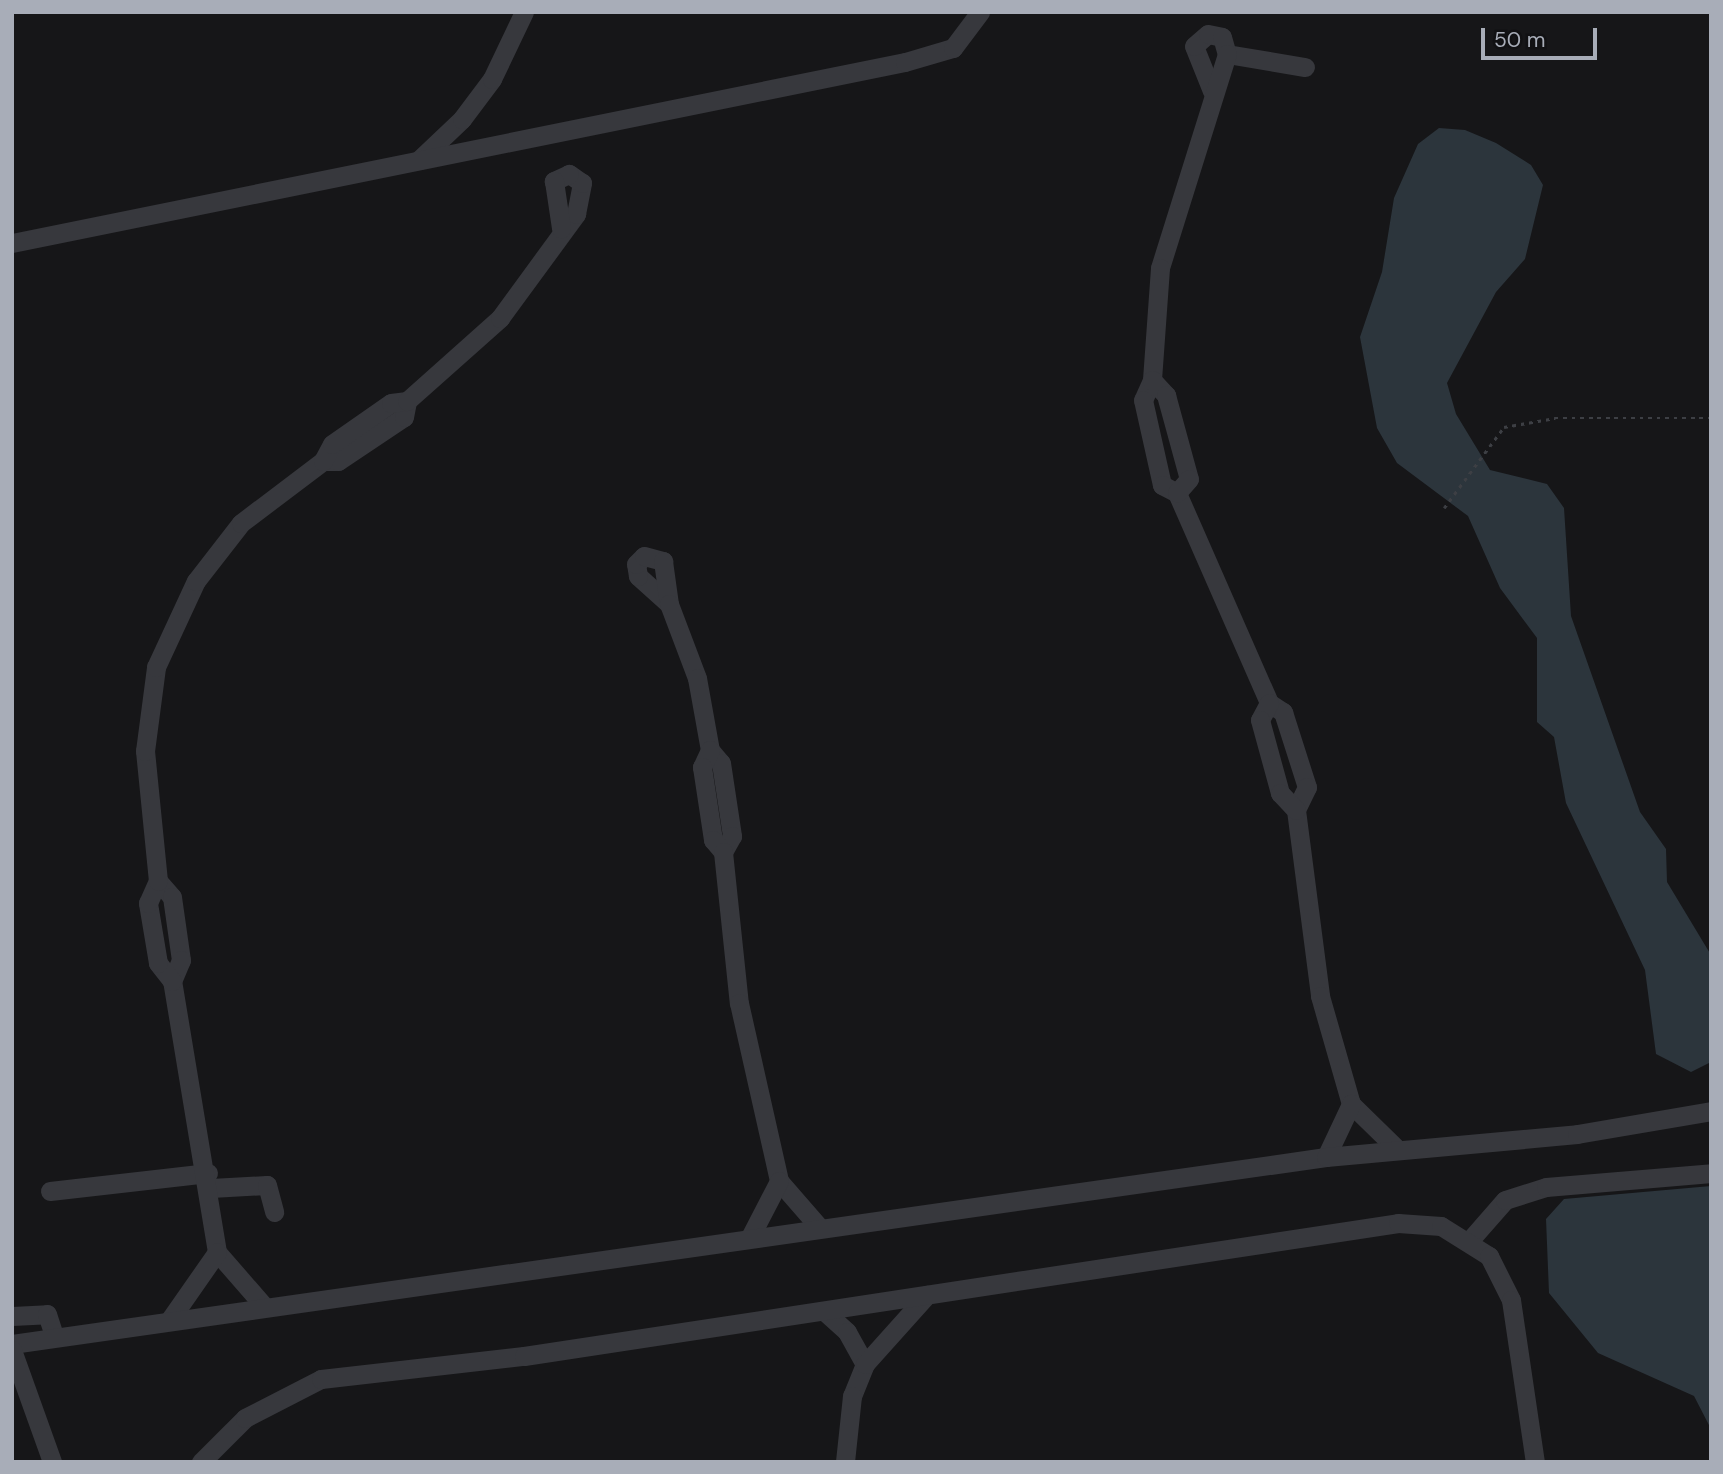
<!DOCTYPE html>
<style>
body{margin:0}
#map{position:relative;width:1723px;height:1474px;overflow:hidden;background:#161618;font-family:"DM Sans",sans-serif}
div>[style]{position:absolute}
.water>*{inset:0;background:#2c353c}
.path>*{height:2.5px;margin-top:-1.25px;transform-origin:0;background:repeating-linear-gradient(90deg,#3d3f44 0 3.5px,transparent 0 8.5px)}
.minor>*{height:19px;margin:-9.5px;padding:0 9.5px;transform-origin:9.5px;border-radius:9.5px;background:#37383d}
span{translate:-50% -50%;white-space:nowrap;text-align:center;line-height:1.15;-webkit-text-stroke:7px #111113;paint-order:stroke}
.frame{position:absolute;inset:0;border:14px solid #a8adb8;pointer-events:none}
.scale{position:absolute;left:1481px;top:28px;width:116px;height:32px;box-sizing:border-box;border:4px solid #a8adb8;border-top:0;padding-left:9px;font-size:21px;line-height:24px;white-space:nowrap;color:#a8adb8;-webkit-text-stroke:5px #111113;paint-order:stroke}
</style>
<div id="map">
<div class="water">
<i style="clip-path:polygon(1439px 128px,1465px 130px,1496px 143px,1531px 165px,1543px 185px,1525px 259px,1496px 292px,1447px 383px,1456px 414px,1490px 470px,1547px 484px,1564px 508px,1571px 616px,1640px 812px,1666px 849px,1667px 882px,1711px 955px,1711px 1062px,1691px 1072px,1656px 1054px,1645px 970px,1566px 803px,1554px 737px,1537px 722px,1537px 638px,1500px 588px,1468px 516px,1397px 463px,1377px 428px,1360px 337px,1382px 272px,1394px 198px,1418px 144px)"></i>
<i style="clip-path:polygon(1711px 1186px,1711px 1429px,1694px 1396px,1598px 1353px,1549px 1293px,1546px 1219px,1564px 1199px)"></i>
</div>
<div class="path">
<i style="left:1444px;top:508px;width:101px;rotate:-53.5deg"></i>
<i style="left:1504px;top:427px;width:52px;rotate:-10deg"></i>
<i style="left:1555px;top:418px;width:156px"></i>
</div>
<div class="minor">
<i style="left:1227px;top:54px;width:79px;rotate:9.5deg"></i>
<i style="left:1212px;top:91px;width:48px;rotate:-111.8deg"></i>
<i style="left:1194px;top:46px;width:18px;rotate:-41deg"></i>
<i style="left:1208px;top:34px;width:14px;rotate:12deg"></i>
<i style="left:1222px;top:37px;width:18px;rotate:74deg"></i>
<i style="left:1227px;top:54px;width:224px;rotate:107.4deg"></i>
<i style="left:1160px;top:268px;width:112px;rotate:94.1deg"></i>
<i style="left:1152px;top:380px;width:22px;rotate:114deg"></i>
<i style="left:1143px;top:400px;width:87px;rotate:77.4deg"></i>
<i style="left:1162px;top:485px;width:17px;rotate:28deg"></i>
<i style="left:1177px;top:493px;width:229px;rotate:66.3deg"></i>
<i style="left:1269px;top:703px;width:17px;rotate:33deg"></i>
<i style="left:1283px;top:712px;width:79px;rotate:72.3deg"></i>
<i style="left:1307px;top:787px;width:25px;rotate:116deg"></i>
<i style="left:1296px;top:810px;width:188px;rotate:82.6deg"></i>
<i style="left:1320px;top:996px;width:112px;rotate:74deg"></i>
<i style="left:1351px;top:1104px;width:63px;rotate:44.4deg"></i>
<i style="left:419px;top:160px;width:59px;rotate:-43.6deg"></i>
<i style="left:462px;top:119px;width:50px;rotate:-53.1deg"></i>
<i style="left:492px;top:79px;width:74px;rotate:-64.5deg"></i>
<i style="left:12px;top:243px;width:911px;rotate:-11.46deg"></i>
<i style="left:905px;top:62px;width:50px;rotate:-16.3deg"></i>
<i style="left:953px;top:48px;width:45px;rotate:-53.1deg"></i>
<i style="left:1152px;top:380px;width:21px;rotate:47deg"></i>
<i style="left:1166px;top:395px;width:87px;rotate:74.7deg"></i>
<i style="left:1189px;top:479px;width:18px;rotate:131deg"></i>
<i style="left:323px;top:461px;width:15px"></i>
<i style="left:338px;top:461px;width:79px;rotate:-33.7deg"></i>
<i style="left:404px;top:417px;width:16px;rotate:-79deg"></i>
<i style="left:669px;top:604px;width:42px;rotate:-137.9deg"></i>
<i style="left:638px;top:576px;width:12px;rotate:-99deg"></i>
<i style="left:636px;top:564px;width:11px;rotate:-45deg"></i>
<i style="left:644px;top:556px;width:20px;rotate:15deg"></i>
<i style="left:663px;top:561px;width:43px;rotate:82.1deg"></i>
<i style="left:669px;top:604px;width:79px;rotate:69.3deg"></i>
<i style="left:697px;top:678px;width:73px;rotate:79.8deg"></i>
<i style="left:710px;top:750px;width:17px;rotate:50deg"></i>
<i style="left:721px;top:763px;width:74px;rotate:81.4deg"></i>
<i style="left:732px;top:836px;width:18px;rotate:119deg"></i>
<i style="left:1269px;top:703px;width:19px;rotate:118deg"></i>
<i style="left:1260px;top:720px;width:76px;rotate:74.7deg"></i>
<i style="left:1280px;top:793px;width:23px;rotate:47deg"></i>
<i style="left:710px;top:750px;width:19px;rotate:115deg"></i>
<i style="left:702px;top:767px;width:74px;rotate:81.4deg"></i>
<i style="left:713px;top:840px;width:16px;rotate:50deg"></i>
<i style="left:723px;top:852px;width:152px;rotate:84deg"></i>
<i style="left:739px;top:1003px;width:182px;rotate:77.3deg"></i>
<i style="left:779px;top:1181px;width:61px;rotate:49deg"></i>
<i style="left:158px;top:881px;width:21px;rotate:49deg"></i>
<i style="left:172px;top:897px;width:64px;rotate:81.9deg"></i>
<i style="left:181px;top:960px;width:23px;rotate:113deg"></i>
<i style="left:1326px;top:1157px;width:59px;rotate:-64.7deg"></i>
<i style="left:211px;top:1188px;width:56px;rotate:-3.1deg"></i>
<i style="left:267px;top:1185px;width:28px;rotate:75deg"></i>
<i style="left:50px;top:1191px;width:159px;rotate:-6.5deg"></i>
<i style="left:750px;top:1237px;width:63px;rotate:-62.6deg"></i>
<i style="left:1470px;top:1240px;width:53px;rotate:-48.8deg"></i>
<i style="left:1505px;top:1200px;width:43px;rotate:-17.6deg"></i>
<i style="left:1546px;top:1187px;width:166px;rotate:-4.8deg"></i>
<i style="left:263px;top:1305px;width:70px;rotate:-131deg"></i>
<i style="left:217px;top:1252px;width:275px;rotate:-99.4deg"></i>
<i style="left:172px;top:981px;width:23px;rotate:-128deg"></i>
<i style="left:158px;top:963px;width:61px;rotate:-99.5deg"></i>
<i style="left:148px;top:903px;width:24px;rotate:-66deg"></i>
<i style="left:158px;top:881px;width:131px;rotate:-95.7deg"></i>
<i style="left:145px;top:751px;width:85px;rotate:-82.5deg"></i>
<i style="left:156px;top:667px;width:95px;rotate:-65.1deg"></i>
<i style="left:196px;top:581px;width:73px;rotate:-52.2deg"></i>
<i style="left:241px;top:523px;width:103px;rotate:-37.1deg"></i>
<i style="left:323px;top:461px;width:19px;rotate:-62deg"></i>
<i style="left:332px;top:444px;width:72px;rotate:-34.8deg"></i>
<i style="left:391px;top:403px;width:16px;rotate:-7deg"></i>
<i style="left:407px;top:401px;width:125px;rotate:-41.7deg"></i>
<i style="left:500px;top:318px;width:129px;rotate:-53.8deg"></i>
<i style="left:576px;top:214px;width:32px;rotate:-79deg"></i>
<i style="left:582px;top:183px;width:16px;rotate:-145deg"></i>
<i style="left:569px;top:174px;width:17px;rotate:155deg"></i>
<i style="left:554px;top:181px;width:48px;rotate:81.5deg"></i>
<i style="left:824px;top:1311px;width:31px;rotate:42deg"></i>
<i style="left:847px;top:1332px;width:37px;rotate:61deg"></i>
<i style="left:865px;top:1364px;width:35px;rotate:112deg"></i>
<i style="left:852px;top:1396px;width:66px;rotate:96.1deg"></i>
<i style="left:12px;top:1316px;width:35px;rotate:-3deg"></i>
<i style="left:47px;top:1314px;width:22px;rotate:72deg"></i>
<i style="left:171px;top:1318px;width:80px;rotate:-55.1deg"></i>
<i style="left:12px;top:1344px;width:1327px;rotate:-8.1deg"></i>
<i style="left:1326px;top:1157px;width:252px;rotate:-5.2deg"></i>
<i style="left:1577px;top:1134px;width:136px;rotate:-9.7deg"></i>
<i style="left:12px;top:1350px;width:119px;rotate:70.3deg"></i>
<i style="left:865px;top:1364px;width:93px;rotate:-48.1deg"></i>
<i style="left:201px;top:1462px;width:62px;rotate:-45deg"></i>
<i style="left:245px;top:1418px;width:85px;rotate:-27.2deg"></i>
<i style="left:321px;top:1379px;width:204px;rotate:-6.5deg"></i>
<i style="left:524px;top:1356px;width:884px;rotate:-8.65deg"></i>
<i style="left:1398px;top:1223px;width:43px;rotate:4deg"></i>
<i style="left:1441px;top:1226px;width:57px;rotate:32deg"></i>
<i style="left:1489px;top:1256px;width:49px;rotate:63.4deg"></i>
<i style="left:1511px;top:1300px;width:164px;rotate:81.6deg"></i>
</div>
<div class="frame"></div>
<div class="scale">50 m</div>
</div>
